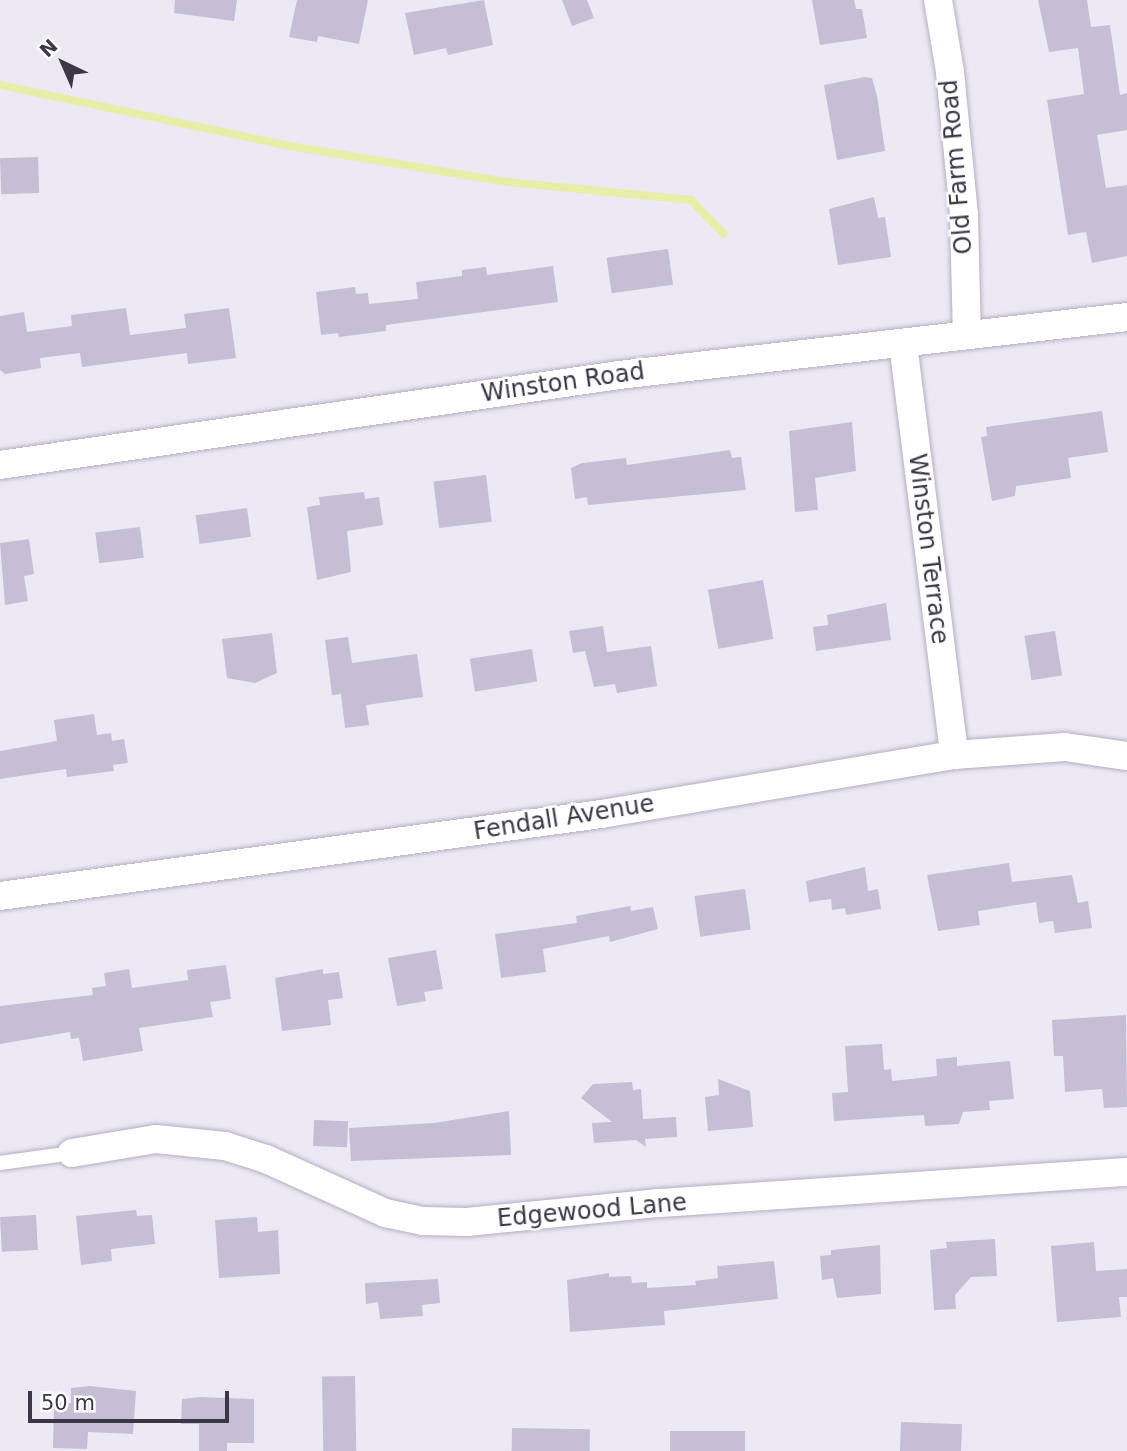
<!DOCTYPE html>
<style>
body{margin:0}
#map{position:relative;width:1127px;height:1451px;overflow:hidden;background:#ede9f4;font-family:"DejaVu Sans",sans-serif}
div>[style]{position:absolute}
.stream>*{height:8px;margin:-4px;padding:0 4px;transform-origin:4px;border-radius:4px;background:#e7eea7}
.building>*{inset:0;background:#c5bed5;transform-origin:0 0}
.roads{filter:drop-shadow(0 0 2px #b5aec2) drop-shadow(0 0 2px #b5aec2)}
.lane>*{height:14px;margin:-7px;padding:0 7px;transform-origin:7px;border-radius:7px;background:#fff}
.street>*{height:28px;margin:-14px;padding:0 14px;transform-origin:14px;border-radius:14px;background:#fff}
span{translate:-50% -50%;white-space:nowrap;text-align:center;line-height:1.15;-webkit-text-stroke:5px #fff;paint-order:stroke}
.street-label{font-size:24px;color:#3c3747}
.north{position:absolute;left:28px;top:28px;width:70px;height:70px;-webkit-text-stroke:5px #fff;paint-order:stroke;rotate:316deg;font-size:19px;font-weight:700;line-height:28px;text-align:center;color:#3c3747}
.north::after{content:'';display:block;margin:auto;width:24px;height:32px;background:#3c3747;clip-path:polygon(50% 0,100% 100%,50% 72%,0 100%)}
.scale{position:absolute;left:28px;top:1391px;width:201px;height:32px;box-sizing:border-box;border:4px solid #3c3747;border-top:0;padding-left:9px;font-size:21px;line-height:24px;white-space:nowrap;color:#3c3747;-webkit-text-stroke:5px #fff;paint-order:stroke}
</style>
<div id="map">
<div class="stream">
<i style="left:0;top:85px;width:296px;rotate:11.9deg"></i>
<i style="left:290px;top:146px;width:220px;rotate:9.4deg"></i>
<i style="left:507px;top:182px;width:185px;rotate:5.6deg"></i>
<i style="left:691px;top:200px;width:47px;rotate:45.9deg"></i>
</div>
<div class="building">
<i style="clip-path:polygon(175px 0,237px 0,234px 21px,174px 13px)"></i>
<i style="clip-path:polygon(297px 0,368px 0,359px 44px,318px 36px,317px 42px,289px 37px)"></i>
<i style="clip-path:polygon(484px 0,493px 45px,448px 55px,446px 48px,414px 55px,405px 13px)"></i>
<i style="clip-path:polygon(562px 0,587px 0,594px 18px,572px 26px)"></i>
<i style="clip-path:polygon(812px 0,854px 0,856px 9px,862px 9px,867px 38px,820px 45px)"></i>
<i style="clip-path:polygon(1038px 0,1087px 0,1091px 27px,1110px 25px,1120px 95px,1127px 93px,1127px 130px,1097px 135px,1106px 188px,1127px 185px,1127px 256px,1092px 263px,1086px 232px,1068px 235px,1047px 100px,1084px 94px,1078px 48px,1049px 52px)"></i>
<i style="clip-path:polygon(865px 77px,872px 78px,877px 96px,885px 151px,837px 160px,824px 85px)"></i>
<i style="left:38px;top:157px;width:36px;height:38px;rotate:88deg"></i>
<i style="clip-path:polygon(874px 197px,878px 218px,885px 217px,891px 257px,838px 265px,829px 209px)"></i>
<i style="left:668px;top:249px;width:36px;height:62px;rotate:82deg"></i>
<i style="clip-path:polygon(553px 266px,558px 302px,386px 325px,386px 331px,339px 337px,338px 333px,321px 335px,316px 292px,355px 287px,356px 294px,368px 293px,369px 304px,418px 299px,416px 282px,462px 276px,462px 270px,486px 267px,487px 275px)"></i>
<i style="clip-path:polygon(126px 308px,130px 335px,186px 328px,184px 314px,229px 308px,236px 358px,188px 364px,187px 353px,82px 367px,80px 353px,40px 358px,41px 368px,5px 374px,0 370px,0 316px,24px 312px,27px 332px,72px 326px,71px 315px)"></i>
<i style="clip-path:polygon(1102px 411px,1108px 452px,1068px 458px,1071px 478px,1016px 486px,1015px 496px,992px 501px,981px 437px,987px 436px,986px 427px)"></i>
<i style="clip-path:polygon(852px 422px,856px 471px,815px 478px,818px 510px,795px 512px,789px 431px)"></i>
<i style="clip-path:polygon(730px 450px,732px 458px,741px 457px,746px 490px,588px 505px,587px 497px,575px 499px,571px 468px,582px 463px,626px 458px,627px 465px)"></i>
<i style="left:486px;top:475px;width:47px;height:53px;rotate:83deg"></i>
<i style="clip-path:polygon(364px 492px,365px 499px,379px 497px,383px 525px,347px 531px,351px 572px,317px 580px,307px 507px,320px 505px,319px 497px)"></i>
<i style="left:247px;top:508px;width:29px;height:52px;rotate:82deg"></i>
<i style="left:140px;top:527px;width:31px;height:45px;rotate:83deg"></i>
<i style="clip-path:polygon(29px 539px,34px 574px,24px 576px,28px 601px,5px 605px,0 543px)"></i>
<i style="left:763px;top:580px;width:60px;height:56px;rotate:80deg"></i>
<i style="clip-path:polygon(886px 603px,891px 640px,816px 651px,813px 627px,828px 625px,827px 615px)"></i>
<i style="clip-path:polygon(603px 626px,607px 652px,651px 646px,657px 686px,617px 693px,615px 684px,594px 687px,585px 651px,573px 653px,569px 631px)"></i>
<i style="left:1055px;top:631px;width:45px;height:31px;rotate:81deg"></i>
<i style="clip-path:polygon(272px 633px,277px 673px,255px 683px,227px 678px,222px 639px)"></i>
<i style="clip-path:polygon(348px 637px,352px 663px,417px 654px,423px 697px,366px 705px,369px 725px,345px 728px,341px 694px,332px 695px,325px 640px)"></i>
<i style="left:532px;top:649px;width:33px;height:63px;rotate:81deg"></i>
<i style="clip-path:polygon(94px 714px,97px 735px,111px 733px,112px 741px,124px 739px,128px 763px,113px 765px,114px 771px,67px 777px,66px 769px,0 779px,0 751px,57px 741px,54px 720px)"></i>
<i style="clip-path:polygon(1009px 863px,1012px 882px,1072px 875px,1078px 903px,1088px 901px,1092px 928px,1055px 933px,1053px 921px,1039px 923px,1036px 902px,978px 911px,980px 925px,938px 931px,927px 875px)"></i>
<i style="clip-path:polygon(865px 867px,868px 891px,878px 889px,881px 909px,846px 915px,845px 908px,832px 910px,831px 899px,809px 902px,806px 881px)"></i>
<i style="left:745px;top:889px;width:41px;height:51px;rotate:82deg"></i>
<i style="clip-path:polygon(630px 906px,631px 911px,653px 907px,658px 929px,610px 942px,609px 936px,543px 949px,546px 972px,501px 978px,495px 934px,577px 923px,576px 916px)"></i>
<i style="clip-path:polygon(436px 950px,443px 989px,424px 992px,426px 1001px,397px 1006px,388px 958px)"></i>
<i style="clip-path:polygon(226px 965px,231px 999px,210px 1002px,213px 1017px,139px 1028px,143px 1051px,83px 1061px,79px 1038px,71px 1039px,70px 1032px,0 1044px,0 1006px,93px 995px,92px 988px,106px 986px,104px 973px,129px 969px,132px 988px,188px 980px,187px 970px)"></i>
<i style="clip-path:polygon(323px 969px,323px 974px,339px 972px,343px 998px,328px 1000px,331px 1025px,282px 1031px,275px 978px)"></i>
<i style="clip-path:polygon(1126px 1015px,1127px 1107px,1104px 1108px,1102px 1089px,1065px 1092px,1063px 1056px,1054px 1056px,1052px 1020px)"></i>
<i style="clip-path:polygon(882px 1044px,884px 1070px,891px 1069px,892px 1081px,937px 1076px,936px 1059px,957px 1057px,957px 1066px,1010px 1061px,1014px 1099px,989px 1101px,990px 1110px,963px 1112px,959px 1124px,925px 1126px,924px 1115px,834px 1121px,832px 1093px,848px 1092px,845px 1046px)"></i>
<i style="clip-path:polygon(718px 1079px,750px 1091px,753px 1127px,708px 1131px,705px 1097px,719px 1095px)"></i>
<i style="clip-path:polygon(632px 1082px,633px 1090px,641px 1089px,643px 1119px,676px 1117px,677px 1137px,645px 1139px,646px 1147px,636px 1140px,594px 1143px,592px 1123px,612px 1122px,581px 1098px,593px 1084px)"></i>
<i style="clip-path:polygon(509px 1111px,511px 1155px,351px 1161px,349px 1128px,434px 1123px)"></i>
<i style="left:314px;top:1120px;width:34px;height:26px;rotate:2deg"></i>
<i style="clip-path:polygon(136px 1210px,137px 1216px,152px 1215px,155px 1244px,111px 1249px,112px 1261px,81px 1265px,76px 1216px)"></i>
<i style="left:36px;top:1215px;width:35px;height:36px;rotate:87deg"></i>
<i style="clip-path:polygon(257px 1217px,258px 1232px,278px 1230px,280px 1274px,219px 1278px,215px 1220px)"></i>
<i style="clip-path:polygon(995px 1239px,997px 1276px,971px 1277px,955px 1295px,956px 1309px,934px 1310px,930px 1250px,947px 1248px,946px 1242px)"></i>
<i style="clip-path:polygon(1094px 1242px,1096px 1271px,1127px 1269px,1127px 1297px,1119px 1297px,1121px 1317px,1057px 1322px,1051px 1246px)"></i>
<i style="clip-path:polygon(880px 1245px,881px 1294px,837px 1298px,833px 1278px,822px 1280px,820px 1256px,831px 1255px,831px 1250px)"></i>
<i style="clip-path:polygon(774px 1261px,778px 1299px,664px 1311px,665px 1325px,570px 1332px,567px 1280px,609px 1273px,609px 1277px,631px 1276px,632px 1283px,647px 1282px,647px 1288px,696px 1285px,695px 1281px,718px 1278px,717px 1266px)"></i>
<i style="clip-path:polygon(438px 1279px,440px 1303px,422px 1305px,423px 1316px,380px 1319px,378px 1302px,366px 1304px,365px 1283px)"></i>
<i style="left:355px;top:1376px;width:75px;height:33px;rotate:89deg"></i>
<i style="clip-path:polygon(90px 1386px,136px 1391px,133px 1434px,88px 1432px,87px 1449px,53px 1448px,54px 1402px,71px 1403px,71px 1388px)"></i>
<i style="clip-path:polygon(200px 1397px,254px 1399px,254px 1443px,227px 1443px,227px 1451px,199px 1451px,199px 1424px,181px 1424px,182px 1399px)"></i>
<i style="left:901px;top:1422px;width:61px;height:29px;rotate:2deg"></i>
<i style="left:512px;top:1428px;width:78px;height:23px;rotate:1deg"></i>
<i style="left:670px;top:1431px;width:75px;height:20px"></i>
</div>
<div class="roads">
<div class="lane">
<i style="left:0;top:1163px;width:73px;rotate:-7.9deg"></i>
</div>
<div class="street">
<i style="left:938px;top:0;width:73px;rotate:80.5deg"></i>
<i style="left:950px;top:72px;width:145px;rotate:84.4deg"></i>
<i style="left:964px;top:216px;width:119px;rotate:88.6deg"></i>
<i style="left:903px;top:343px;width:415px;rotate:82.9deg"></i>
<i style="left:0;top:465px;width:626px;rotate:-8.27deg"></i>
<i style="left:619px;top:375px;width:511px;rotate:-6.51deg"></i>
<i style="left:0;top:896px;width:607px;rotate:-7.77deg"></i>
<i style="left:601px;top:814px;width:358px;rotate:-9.5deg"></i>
<i style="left:954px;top:755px;width:111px;rotate:-4.1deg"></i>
<i style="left:1065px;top:747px;width:63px;rotate:8.3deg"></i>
<i style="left:72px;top:1153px;width:85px;rotate:-9.5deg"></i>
<i style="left:156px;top:1139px;width:69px;rotate:5.8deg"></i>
<i style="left:225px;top:1146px;width:43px;rotate:17.6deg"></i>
<i style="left:266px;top:1159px;width:131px;rotate:24.4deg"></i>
<i style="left:385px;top:1213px;width:39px;rotate:12deg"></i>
<i style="left:423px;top:1221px;width:44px;rotate:1.3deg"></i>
<i style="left:467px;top:1222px;width:193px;rotate:-5.7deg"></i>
<i style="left:659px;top:1203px;width:469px;rotate:-3.8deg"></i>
</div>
</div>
<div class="street-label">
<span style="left:957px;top:167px;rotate:-95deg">Old Farm Road</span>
<span style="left:563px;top:383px;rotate:-8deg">Winston Road</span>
<span style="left:928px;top:549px;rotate:83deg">Winston Terrace</span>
<span style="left:564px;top:818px;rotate:-9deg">Fendall Avenue</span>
<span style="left:592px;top:1211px;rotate:-5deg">Edgewood Lane</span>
</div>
<div class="north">N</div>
<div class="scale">50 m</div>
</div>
